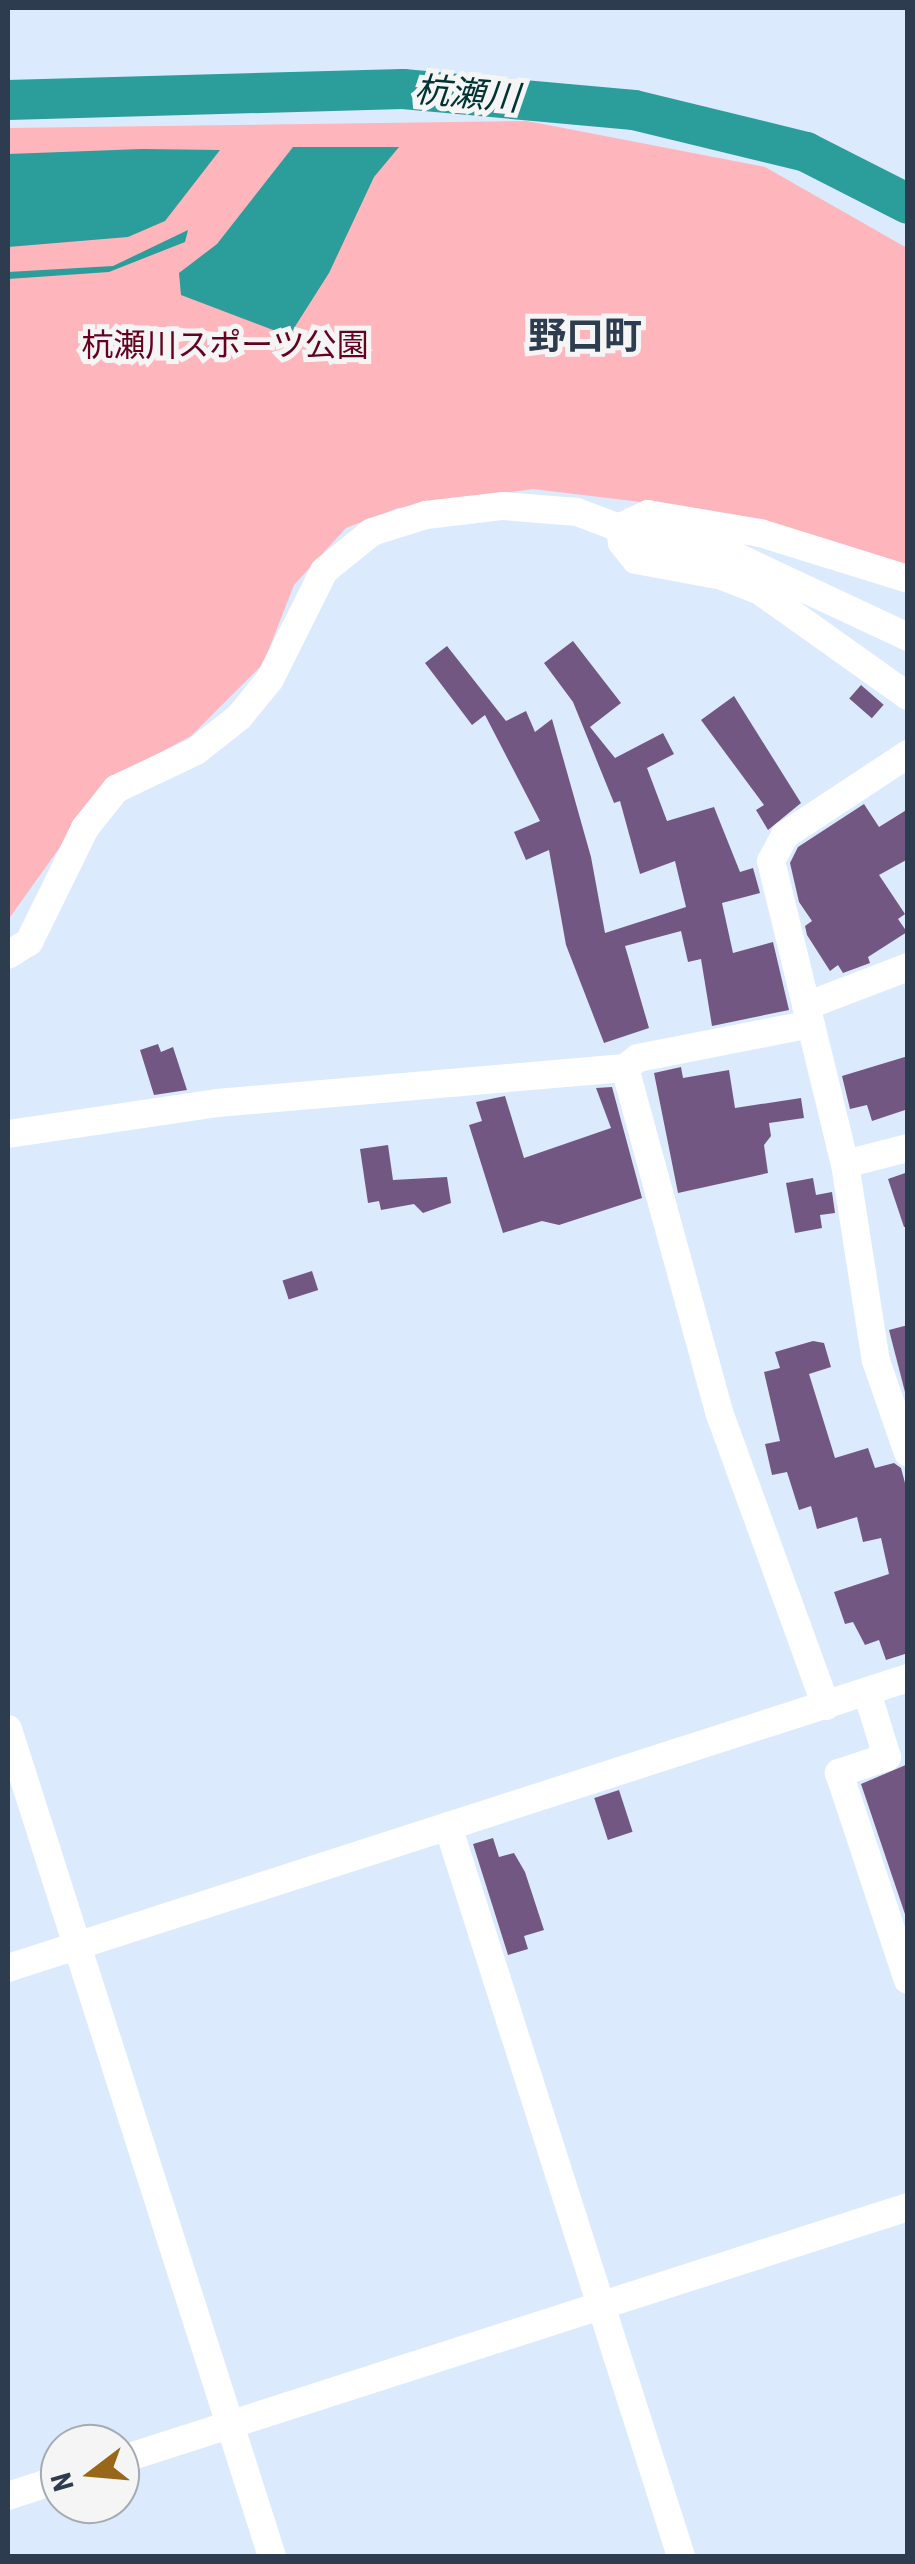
<!DOCTYPE html>
<meta charset="utf-8">
<style>
body{margin:0}
#map{position:relative;width:915px;height:2564px;overflow:hidden;background:#dbeafc;font-family:"Roboto Condensed","Noto Sans JP",sans-serif}
div>[style]{position:absolute}
.green>*{inset:0;background:#feb5bb}
.water>*{inset:0;background:#2b9d9b}
.river>*{height:40px;margin:-20px;padding:0 20px;transform-origin:20px;border-radius:20px;background:#2b9d9b}
.building>*{inset:0;background:#735783;transform-origin:0 0}
.minor>*{height:28px;margin:-14px;padding:0 14px;transform-origin:14px;border-radius:14px;background:#fff}
span{translate:-50% -50%;white-space:nowrap;text-align:center;line-height:1.15;-webkit-text-stroke:10px #f5f5f5;paint-order:stroke}
.park-label{font-size:32px;color:#650221}
.water-label{font-size:35px;color:#003332;font-style:italic}
.quarter-label{font-size:38px;color:#2d3c4e;font-weight:700}
.frame{position:absolute;inset:0;border:10px solid #2d3c4e;pointer-events:none}
.north{position:absolute;left:40px;top:2424px;width:100px;height:100px;box-sizing:border-box;background:#f5f5f5;border:2px solid #a5abb2;border-radius:50%;rotate:254deg;font-size:28px;font-weight:700;line-height:40px;text-align:center;color:#2d3c4e}
.north::after{content:'';display:block;margin:auto;width:35px;height:45px;background:#99671a;clip-path:polygon(50% 0,100% 100%,50% 72%,0 100%)}
</style>
<div id="map">
<div class="green">
<i style="clip-path:polygon(527px 121px,765px 167px,907px 248px,907px 572px,777px 528px,641px 502px,533px 489px,398px 508px,346px 528px,294px 585px,263px 664px,191px 736px,107px 781px,8px 920px,8px 128px)"></i>
</div>
<div class="water">
<i style="clip-path:polygon(293px 147px,399px 147px,374px 177px,329px 273px,289px 336px,181px 295px,179px 273px,217px 244px)"></i>
<i style="clip-path:polygon(142px 149px,220px 150px,165px 221px,128px 237px,8px 247px,8px 154px)"></i>
<i style="clip-path:polygon(188px 230px,185px 242px,109px 272px,8px 279px,8px 272px,113px 266px)"></i>
</div>
<div class="river">
<i style="left:8px;top:100px;width:395px;rotate:-1.6deg"></i>
<i style="left:403px;top:89px;width:232px;rotate:5.2deg"></i>
<i style="left:634px;top:110px;width:177px;rotate:13.7deg"></i>
<i style="left:806px;top:152px;width:114px;rotate:27deg"></i>
</div>
<div class="building">
<i style="clip-path:polygon(573px 641px,621px 703px,590px 727px,615px 758px,663px 733px,674px 754px,647px 768px,667px 821px,714px 807px,740px 872px,753px 868px,760px 893px,722px 903px,733px 953px,773px 942px,789px 1010px,712px 1026px,701px 959px,688px 962px,681px 931px,625px 946px,649px 1028px,604px 1043px,566px 945px,549px 850px,526px 860px,514px 832px,540px 821px,485px 715px,472px 725px,425px 663px,447px 646px,506px 721px,526px 711px,535px 732px,552px 719px,591px 857px,605px 933px,686px 907px,675px 861px,640px 874px,620px 801px,614px 803px,573px 702px,544px 663px)"></i>
<i style="left:861px;top:685px;width:30px;height:18px;rotate:41deg"></i>
<i style="clip-path:polygon(734px 696px,801px 803px,768px 830px,756px 810px,764px 805px,701px 720px)"></i>
<i style="clip-path:polygon(864px 804px,879px 827px,908px 809px,908px 859px,879px 875px,905px 914px,898px 919px,907px 932px,868px 957px,870px 963px,843px 973px,838px 965px,830px 971px,807px 935px,805px 926px,812px 921px,799px 902px,790px 863px,798px 847px)"></i>
<i style="clip-path:polygon(158px 1044px,161px 1052px,173px 1047px,187px 1090px,154px 1095px,140px 1050px)"></i>
<i style="clip-path:polygon(908px 1056px,908px 1109px,872px 1121px,867px 1105px,850px 1109px,842px 1076px)"></i>
<i style="clip-path:polygon(681px 1067px,683px 1078px,729px 1070px,735px 1108px,801px 1098px,804px 1118px,769px 1123px,771px 1136px,764px 1145px,768px 1173px,678px 1193px,654px 1073px)"></i>
<i style="clip-path:polygon(612px 1087px,642px 1198px,559px 1225px,542px 1221px,503px 1233px,469px 1125px,482px 1121px,476px 1102px,505px 1096px,524px 1158px,611px 1128px,596px 1088px)"></i>
<i style="clip-path:polygon(388px 1145px,393px 1180px,447px 1177px,451px 1203px,423px 1213px,414px 1204px,381px 1210px,379px 1201px,368px 1203px,360px 1149px)"></i>
<i style="clip-path:polygon(908px 1172px,908px 1227px,904px 1227px,888px 1179px)"></i>
<i style="clip-path:polygon(813px 1178px,816px 1195px,832px 1192px,835px 1213px,820px 1215px,822px 1228px,795px 1233px,786px 1183px)"></i>
<i style="left:312px;top:1271px;width:20px;height:31px;rotate:72deg"></i>
<i style="clip-path:polygon(908px 1325px,908px 1392px,905px 1392px,889px 1330px)"></i>
<i style="clip-path:polygon(813px 1341px,824px 1343px,831px 1367px,809px 1374px,835px 1458px,868px 1448px,875px 1468px,894px 1463px,901px 1468px,908px 1494px,908px 1653px,886px 1660px,879px 1640px,865px 1645px,853px 1622px,845px 1624px,834px 1592px,889px 1574px,881px 1538px,863px 1542px,857px 1517px,817px 1529px,811px 1506px,799px 1510px,787px 1472px,772px 1475px,765px 1444px,780px 1441px,764px 1372px,780px 1368px,775px 1352px)"></i>
<i style="clip-path:polygon(908px 1764px,908px 1923px,861px 1784px)"></i>
<i style="left:619px;top:1790px;width:44px;height:26px;rotate:72deg"></i>
<i style="clip-path:polygon(493px 1838px,499px 1857px,514px 1853px,525px 1872px,544px 1930px,524px 1936px,528px 1949px,508px 1955px,473px 1844px)"></i>
</div>
<div class="minor">
<i style="left:908px;top:579px;width:155px;rotate:-162.7deg"></i>
<i style="left:760px;top:533px;width:114px;rotate:-170.4deg"></i>
<i style="left:648px;top:514px;width:31px;rotate:155deg"></i>
<i style="left:620px;top:527px;width:16px;rotate:83deg"></i>
<i style="left:622px;top:543px;width:22px;rotate:51deg"></i>
<i style="left:636px;top:560px;width:87px;rotate:10.5deg"></i>
<i style="left:722px;top:576px;width:41px;rotate:21.5deg"></i>
<i style="left:760px;top:591px;width:181px;rotate:35.4deg"></i>
<i style="left:908px;top:754px;width:147px;rotate:146.6deg"></i>
<i style="left:785px;top:835px;width:30px;rotate:118deg"></i>
<i style="left:771px;top:861px;width:312px;rotate:76.3deg"></i>
<i style="left:845px;top:1164px;width:199px;rotate:81.1deg"></i>
<i style="left:876px;top:1361px;width:97px;rotate:70.8deg"></i>
<i style="left:8px;top:955px;width:25px;rotate:-32deg"></i>
<i style="left:29px;top:942px;width:127px;rotate:-63.8deg"></i>
<i style="left:85px;top:828px;width:50px;rotate:-51.5deg"></i>
<i style="left:116px;top:789px;width:89px;rotate:-25.4deg"></i>
<i style="left:196px;top:751px;width:55px;rotate:-38.3deg"></i>
<i style="left:239px;top:717px;width:49px;rotate:-50.8deg"></i>
<i style="left:270px;top:679px;width:121px;rotate:-63.4deg"></i>
<i style="left:324px;top:571px;width:62px;rotate:-39.1deg"></i>
<i style="left:372px;top:532px;width:57px;rotate:-17.5deg"></i>
<i style="left:426px;top:515px;width:78px;rotate:-6.7deg"></i>
<i style="left:503px;top:506px;width:74px;rotate:4.6deg"></i>
<i style="left:577px;top:512px;width:71px;rotate:20.7deg"></i>
<i style="left:643px;top:537px;width:96px;rotate:12deg"></i>
<i style="left:737px;top:557px;width:189px;rotate:25.1deg"></i>
<i style="left:806px;top:1006px;width:109px;rotate:-20.9deg"></i>
<i style="left:625px;top:1068px;width:16px;rotate:-38deg"></i>
<i style="left:638px;top:1058px;width:176px;rotate:-11.1deg"></i>
<i style="left:8px;top:1134px;width:211px;rotate:-8.4deg"></i>
<i style="left:217px;top:1103px;width:409px;rotate:-4.9deg"></i>
<i style="left:625px;top:1068px;width:357px;rotate:74.7deg"></i>
<i style="left:719px;top:1412px;width:313px;rotate:70deg"></i>
<i style="left:845px;top:1164px;width:65px;rotate:-14.3deg"></i>
<i style="left:867px;top:1692px;width:68px;rotate:72.9deg"></i>
<i style="left:887px;top:1757px;width:51px;rotate:161.6deg"></i>
<i style="left:839px;top:1773px;width:218px;rotate:71.6deg"></i>
<i style="left:8px;top:1729px;width:868px;rotate:72.3deg"></i>
<i style="left:448px;top:1826px;width:766px;rotate:72.3deg"></i>
<i style="left:8px;top:1968px;width:946px;rotate:-17.86deg"></i>
<i style="left:120px;top:2460px;width:828px;rotate:-17.8deg"></i>
<i style="left:8px;top:2496px;width:55px;rotate:-18.1deg"></i>
</div>
<div class="park-label">
<span style="left:225px;top:345px">杭瀬川スポーツ公園</span>
</div>
<div class="water-label">
<span style="left:467px;top:95px;rotate:5deg">杭瀬川</span>
</div>
<div class="quarter-label">
<span style="left:585px;top:337px">野口町</span>
</div>
<div class="frame"></div>
<div class="north">N</div>
</div>
